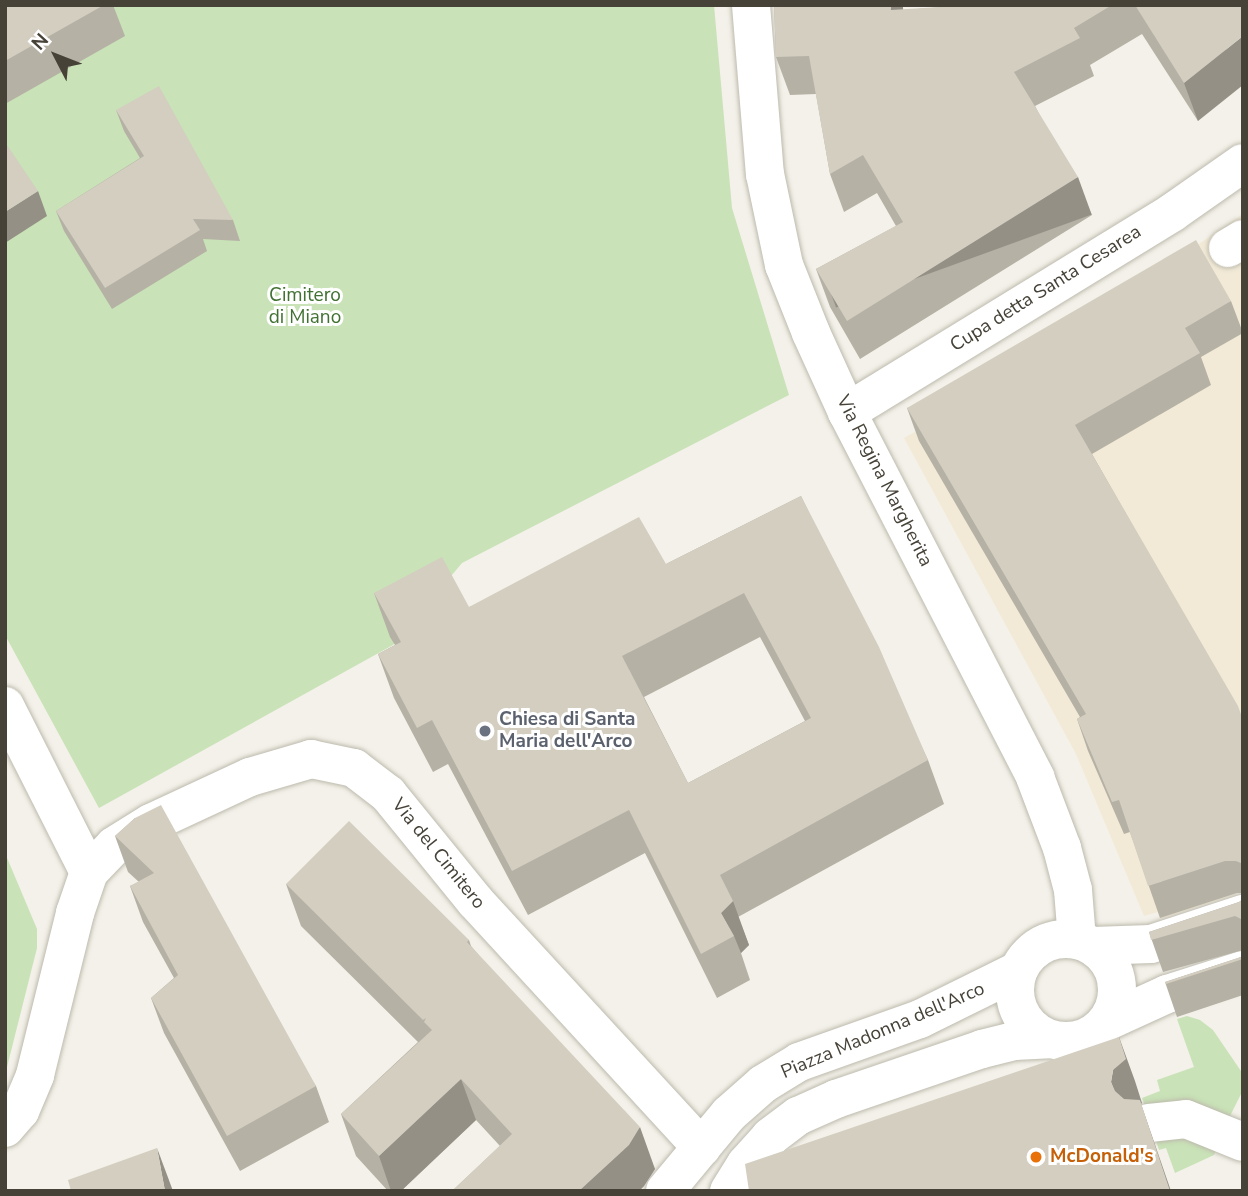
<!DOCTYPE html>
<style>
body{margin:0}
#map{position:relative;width:1248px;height:1196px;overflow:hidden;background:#f3f1e9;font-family:"Nunito Sans",sans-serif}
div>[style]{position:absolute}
.commercial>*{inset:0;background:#f2ead7}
.green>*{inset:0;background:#c9e2b7}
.roads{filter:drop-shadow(0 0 2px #bdbaad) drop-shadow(0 0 2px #bdbaad)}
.minor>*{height:38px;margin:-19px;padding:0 19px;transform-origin:19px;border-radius:19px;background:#fff}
.minor>.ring{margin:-19px;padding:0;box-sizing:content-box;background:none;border:38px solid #fff;border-radius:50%}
.wall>*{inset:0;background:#b5b1a5}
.shaded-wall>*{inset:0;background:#949086;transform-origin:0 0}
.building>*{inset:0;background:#d3cec0}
.dots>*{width:19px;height:19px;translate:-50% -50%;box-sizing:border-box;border:4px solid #fff;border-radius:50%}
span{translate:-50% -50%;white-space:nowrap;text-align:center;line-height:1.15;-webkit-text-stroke:6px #fff;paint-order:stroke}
.street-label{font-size:19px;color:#464238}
.park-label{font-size:19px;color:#417132}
.worship-label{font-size:19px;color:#5b616d;font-weight:700}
.left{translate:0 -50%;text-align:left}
.food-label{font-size:19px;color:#c56008;font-weight:700}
.frame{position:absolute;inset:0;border:7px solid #464238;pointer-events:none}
.north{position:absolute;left:21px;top:21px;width:70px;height:70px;-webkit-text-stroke:5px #fff;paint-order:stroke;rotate:312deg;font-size:19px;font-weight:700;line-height:28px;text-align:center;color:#464238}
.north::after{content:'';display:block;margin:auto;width:24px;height:32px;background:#464238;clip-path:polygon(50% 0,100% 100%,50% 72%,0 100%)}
</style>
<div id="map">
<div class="commercial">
<i style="clip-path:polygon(1243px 214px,1243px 892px,1161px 919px,1158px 912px,1144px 916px,1076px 754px,904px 438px,950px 412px)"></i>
</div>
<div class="green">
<i style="clip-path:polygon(5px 5px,714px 5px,732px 208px,789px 395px,462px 563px,393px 645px,99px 808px,5px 635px)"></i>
<i style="clip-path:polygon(5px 853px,37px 929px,37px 948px,5px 1075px)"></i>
<i style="clip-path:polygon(1187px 1016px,1200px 1020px,1213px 1030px,1243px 1074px,1243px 1090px,1228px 1120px,1147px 1112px,1142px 1098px,1160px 1091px,1157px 1080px,1194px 1067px,1177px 1019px)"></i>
<i style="clip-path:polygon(1168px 1133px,1218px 1146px,1214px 1155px,1175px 1173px,1166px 1148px,1159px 1150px,1154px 1134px)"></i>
</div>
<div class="roads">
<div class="minor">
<i style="left:751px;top:5px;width:170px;rotate:85.3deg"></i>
<i style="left:765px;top:174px;width:93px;rotate:78.2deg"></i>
<i style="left:784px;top:265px;width:73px;rotate:68.3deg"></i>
<i style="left:811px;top:333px;width:87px;rotate:65.5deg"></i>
<i style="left:847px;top:412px;width:411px;rotate:62.7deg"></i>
<i style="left:1035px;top:777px;width:76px;rotate:69.2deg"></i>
<i style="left:1062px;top:848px;width:43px;rotate:75.3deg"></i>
<i style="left:1073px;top:890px;width:50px;rotate:85.4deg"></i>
<i style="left:1228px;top:248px;width:17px;rotate:-31deg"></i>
<i style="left:847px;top:412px;width:382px;rotate:-31.5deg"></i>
<i style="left:1173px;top:212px;width:85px;rotate:-35deg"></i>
<i style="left:5px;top:706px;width:186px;rotate:63.2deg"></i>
<i class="ring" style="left:1015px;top:939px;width:64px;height:64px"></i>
<i style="left:1093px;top:946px;width:58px;rotate:-2deg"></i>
<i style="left:1151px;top:944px;width:97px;rotate:-18.1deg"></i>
<i style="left:1108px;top:1021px;width:65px;rotate:-24.6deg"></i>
<i style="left:1167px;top:994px;width:80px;rotate:-17.5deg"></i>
<i style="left:1149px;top:1123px;width:37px;rotate:-6deg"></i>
<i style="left:1186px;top:1119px;width:61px;rotate:22deg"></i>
<i style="left:5px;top:1128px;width:23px;rotate:-49deg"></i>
<i style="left:20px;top:1111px;width:39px;rotate:-67deg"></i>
<i style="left:35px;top:1075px;width:167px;rotate:-76.1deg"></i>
<i style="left:75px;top:913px;width:43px;rotate:-71.1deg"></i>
<i style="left:89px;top:872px;width:36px;rotate:-46deg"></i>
<i style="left:114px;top:846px;width:44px;rotate:-31.9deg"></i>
<i style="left:151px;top:823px;width:109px;rotate:-24.9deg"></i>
<i style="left:250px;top:777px;width:64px;rotate:-16.4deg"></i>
<i style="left:311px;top:759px;width:44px;rotate:11.8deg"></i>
<i style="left:354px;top:768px;width:43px;rotate:37.4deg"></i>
<i style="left:388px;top:794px;width:138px;rotate:50.9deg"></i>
<i style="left:475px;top:901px;width:335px;rotate:47.4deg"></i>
<i style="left:665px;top:1191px;width:100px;rotate:-50.3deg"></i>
<i style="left:729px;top:1114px;width:45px;rotate:-41.4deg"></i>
<i style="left:763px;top:1084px;width:42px;rotate:-31.4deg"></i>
<i style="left:799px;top:1062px;width:128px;rotate:-19.6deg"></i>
<i style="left:920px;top:1019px;width:110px;rotate:-26.3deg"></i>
<i style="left:729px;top:1191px;width:32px;rotate:-58deg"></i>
<i style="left:746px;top:1164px;width:36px;rotate:-48deg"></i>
<i style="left:770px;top:1137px;width:35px;rotate:-37deg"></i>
<i style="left:798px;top:1116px;width:42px;rotate:-24.1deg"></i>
<i style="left:836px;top:1099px;width:154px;rotate:-18.9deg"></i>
<i style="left:982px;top:1049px;width:33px;rotate:-14deg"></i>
<i style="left:1014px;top:1041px;width:35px;rotate:-3deg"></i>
</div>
</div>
<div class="wall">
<i style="clip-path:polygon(5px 5px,113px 5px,125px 36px,5px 104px)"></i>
<i style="clip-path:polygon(774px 5px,903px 5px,903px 10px,973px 5px,1243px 5px,1198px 121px,1142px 34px,1090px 65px,1094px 76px,1035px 106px,1092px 215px,860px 359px,830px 307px,816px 269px,896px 226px,877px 193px,844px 212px,830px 174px,816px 94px,790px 95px,776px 57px)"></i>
<i style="clip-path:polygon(116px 110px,233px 220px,240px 241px,203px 239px,207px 251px,112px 309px,64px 231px,56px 211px,140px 158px,124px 131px)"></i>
<i style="clip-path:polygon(1231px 301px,1243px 333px,1201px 357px,1211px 385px,1092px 454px,1243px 719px,1243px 893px,1237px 893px,1160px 918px,1130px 832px,1124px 834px,1088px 751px,1077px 719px,1080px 717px,919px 441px,907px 408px)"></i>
<i style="clip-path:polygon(evenodd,801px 496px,928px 760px,944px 804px,738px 917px,749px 945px,741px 953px,750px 980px,717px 998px,645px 853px,528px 915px,448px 764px,433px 772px,394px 698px,378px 654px,395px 645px,390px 637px,374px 593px,469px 607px,666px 564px,801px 496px,760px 637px,805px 721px,688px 783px,644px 697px,760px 637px)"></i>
<i style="clip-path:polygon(135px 818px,316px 1086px,329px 1122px,240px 1171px,164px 1033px,151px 998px,174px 978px,143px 922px,130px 886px,139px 882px,128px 872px,115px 836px)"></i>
<i style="clip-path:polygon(286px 884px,469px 940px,471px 946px,655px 1169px,644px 1186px,639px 1191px,452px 1191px,500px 1146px,476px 1120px,401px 1191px,388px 1191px,356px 1156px,341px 1114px,418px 1042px,301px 926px)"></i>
<i style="clip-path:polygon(1243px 899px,1243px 950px,1163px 972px,1149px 932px,1239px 902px)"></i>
<i style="clip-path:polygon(1243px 956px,1243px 995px,1177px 1017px,1165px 982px,1238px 958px)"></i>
</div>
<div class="shaded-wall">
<i style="clip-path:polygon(891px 5px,903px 5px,903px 7px,905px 49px,891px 10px)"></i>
<i style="clip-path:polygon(1243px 36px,1243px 85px,1198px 121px,1184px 83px)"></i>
<i style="left:1078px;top:177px;width:40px;height:272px;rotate:70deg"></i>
<i style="clip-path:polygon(38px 191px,47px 216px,5px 243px,5px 212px)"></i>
<i style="clip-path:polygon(733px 901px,749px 945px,741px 953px,734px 936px,721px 913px)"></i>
<i style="clip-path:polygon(1119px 1037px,1135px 1081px,1142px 1103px,1141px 1104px,1171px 1191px,1170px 1191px,1127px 1126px,1111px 1082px)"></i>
<i style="clip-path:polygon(461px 1079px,476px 1120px,401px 1191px,391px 1191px,379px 1156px)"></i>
<i style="clip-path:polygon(640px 1127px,655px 1169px,644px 1186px,639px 1191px,579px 1191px)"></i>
<i style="clip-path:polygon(157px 1148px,173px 1191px,165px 1191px)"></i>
</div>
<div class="building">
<i style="clip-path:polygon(5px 5px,104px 5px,5px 61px)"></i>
<i style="clip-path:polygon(774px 5px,891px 5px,891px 10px,973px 5px,1112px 5px,1074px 28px,1080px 38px,1014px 72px,1078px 177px,847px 321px,816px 269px,903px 222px,863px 155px,830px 174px,809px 56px,776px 57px)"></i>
<i style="clip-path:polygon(1135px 5px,1243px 5px,1243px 36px,1184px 83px)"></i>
<i style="clip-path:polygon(159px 86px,233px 220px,193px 219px,200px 230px,105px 288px,56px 211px,144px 156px,116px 110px)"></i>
<i style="clip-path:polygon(5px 142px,38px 191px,5px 212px)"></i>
<i style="clip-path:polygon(1196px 240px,1231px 301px,1185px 328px,1200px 353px,1075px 425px,1238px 706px,1243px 720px,1243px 864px,1236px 861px,1225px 861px,1148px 886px,1119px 800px,1112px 802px,1077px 719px,1086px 714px,907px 408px)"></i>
<i style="clip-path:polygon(evenodd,801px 496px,879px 647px,928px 760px,720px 875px,733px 901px,721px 913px,734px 936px,701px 954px,629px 810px,512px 871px,432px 720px,417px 728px,378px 654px,401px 642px,374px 593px,442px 557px,469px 607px,639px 517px,666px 564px,801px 496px,744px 593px,811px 718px,688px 783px,622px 656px,744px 593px)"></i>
<i style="clip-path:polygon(161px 805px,316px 1086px,227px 1136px,151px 998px,178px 975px,130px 886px,154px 873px,115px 836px,135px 818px)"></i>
<i style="clip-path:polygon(349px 821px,469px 940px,467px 942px,640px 1127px,629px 1145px,579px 1191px,452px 1191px,512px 1134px,461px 1079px,379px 1156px,341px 1114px,432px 1030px,424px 1022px,426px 1018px,423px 1020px,286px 884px)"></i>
<i style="clip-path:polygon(1243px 899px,1243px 920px,1235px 916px,1151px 940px,1149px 932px,1239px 902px)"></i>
<i style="clip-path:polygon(1243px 956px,1243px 959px,1166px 984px,1165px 982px,1238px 958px)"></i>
<i style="clip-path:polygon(1119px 1037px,1126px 1059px,1113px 1070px,1111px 1082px,1115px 1091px,1124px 1099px,1140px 1100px,1170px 1191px,749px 1191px,745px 1164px)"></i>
<i style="clip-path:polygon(157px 1148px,165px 1191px,71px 1191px,68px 1180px)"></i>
</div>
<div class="dots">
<i style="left:485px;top:731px;background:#6b7280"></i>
<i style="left:1036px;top:1157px;background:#e8710a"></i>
</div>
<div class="street-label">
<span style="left:1046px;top:289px;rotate:-32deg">Cupa detta Santa Cesarea</span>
<span style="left:884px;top:481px;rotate:63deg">Via Regina Margherita</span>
<span style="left:438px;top:854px;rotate:51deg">Via del Cimitero</span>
<span style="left:883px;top:1031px;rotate:-23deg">Piazza Madonna dell'Arco</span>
</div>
<div class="park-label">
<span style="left:305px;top:307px">Cimitero<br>di Miano</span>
</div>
<div class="worship-label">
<span class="left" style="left:499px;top:731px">Chiesa di Santa<br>Maria dell'Arco</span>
</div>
<div class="food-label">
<span class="left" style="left:1050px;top:1157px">McDonald's</span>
</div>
<div class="frame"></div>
<div class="north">N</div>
</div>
